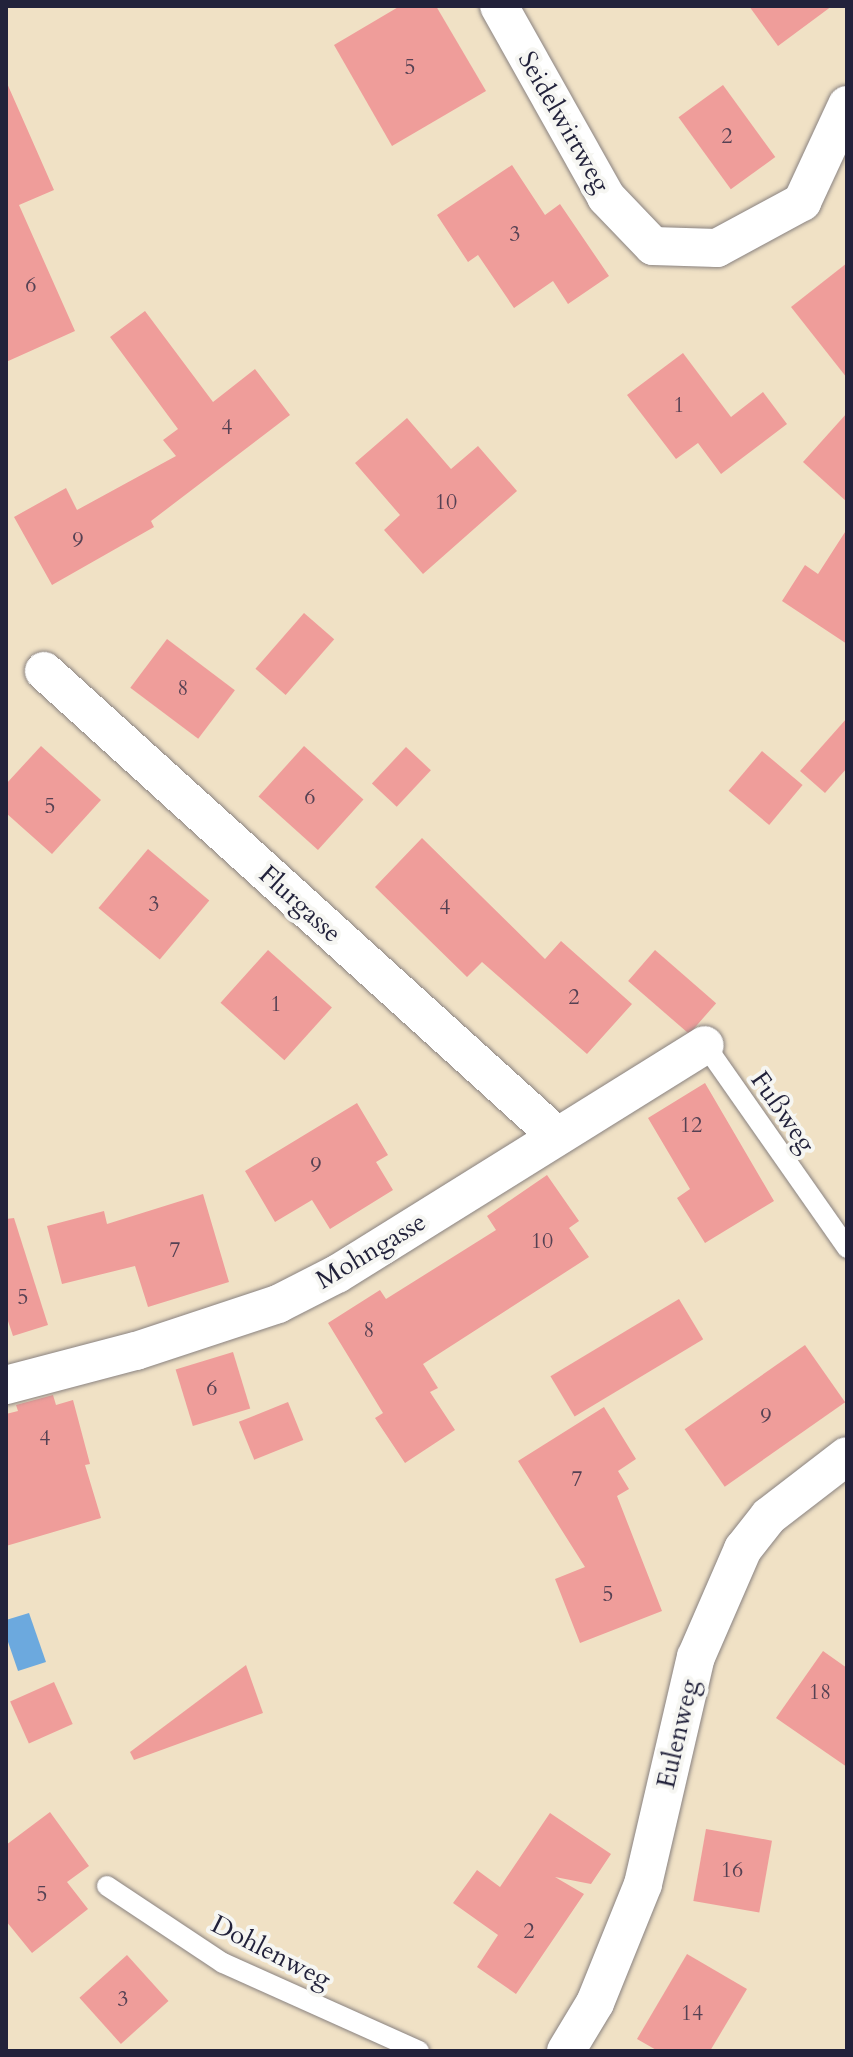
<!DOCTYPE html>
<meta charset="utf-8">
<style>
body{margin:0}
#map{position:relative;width:853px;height:2057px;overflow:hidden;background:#f0e1c5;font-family:Cardo,serif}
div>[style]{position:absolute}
.water>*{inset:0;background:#6ca9de}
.building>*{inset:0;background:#ef9d9a;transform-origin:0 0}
.roads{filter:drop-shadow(0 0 2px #898280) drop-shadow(0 0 2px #898280)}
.service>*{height:20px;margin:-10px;padding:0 10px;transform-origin:10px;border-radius:10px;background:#fff}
.minor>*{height:38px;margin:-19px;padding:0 19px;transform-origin:19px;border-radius:19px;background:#fff}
span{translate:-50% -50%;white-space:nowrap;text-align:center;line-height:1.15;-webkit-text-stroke:8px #f6f6f2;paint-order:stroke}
.number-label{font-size:22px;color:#554153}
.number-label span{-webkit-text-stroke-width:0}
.street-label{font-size:26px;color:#22223b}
.frame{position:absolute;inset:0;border:8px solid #22223b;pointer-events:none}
</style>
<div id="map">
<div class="water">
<i style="clip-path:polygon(29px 1613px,46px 1662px,18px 1671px,6px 1636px,6px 1620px)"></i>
</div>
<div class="building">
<i style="clip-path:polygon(400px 6px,436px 6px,486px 91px,392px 146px,334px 45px)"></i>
<i style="clip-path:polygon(749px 6px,832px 6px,778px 46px)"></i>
<i style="clip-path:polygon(6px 81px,54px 190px,19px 205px,75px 331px,6px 362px)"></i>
<i style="left:723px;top:85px;width:89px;height:55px;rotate:54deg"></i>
<i style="clip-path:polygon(512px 165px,545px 215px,560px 204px,609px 276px,568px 304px,553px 281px,514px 308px,478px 255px,468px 262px,437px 215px)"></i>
<i style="clip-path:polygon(847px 263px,847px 378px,791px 307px)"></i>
<i style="clip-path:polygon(145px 311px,213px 402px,255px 369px,290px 415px,151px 521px,154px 527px,52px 585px,14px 517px,66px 488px,77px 510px,176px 456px,163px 440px,178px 429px,110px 337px)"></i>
<i style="clip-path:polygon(683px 353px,731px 417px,763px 392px,787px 424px,721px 474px,698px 443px,676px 459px,627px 395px)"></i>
<i style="clip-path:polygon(847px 413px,847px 502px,803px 462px)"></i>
<i style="clip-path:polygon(407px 418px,451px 469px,478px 446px,517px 491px,423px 574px,384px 530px,400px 515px,355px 463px)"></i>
<i style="clip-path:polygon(847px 529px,847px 644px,782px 601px,805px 565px,818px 574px)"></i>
<i style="left:304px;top:613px;width:40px;height:74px;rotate:41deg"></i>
<i style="left:167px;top:639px;width:85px;height:61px;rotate:37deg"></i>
<i style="clip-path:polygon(847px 718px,847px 768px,825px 793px,800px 771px)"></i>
<i style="clip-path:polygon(41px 746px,101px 800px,52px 854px,6px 813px,6px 784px)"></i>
<i style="left:304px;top:746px;width:80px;height:68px;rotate:42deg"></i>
<i style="left:406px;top:747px;width:34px;height:50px;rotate:43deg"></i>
<i style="left:762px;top:751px;width:53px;height:52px;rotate:40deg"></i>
<i style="clip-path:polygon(422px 838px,545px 959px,561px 941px,632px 1004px,587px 1054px,482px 962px,467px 977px,375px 887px)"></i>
<i style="left:148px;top:849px;width:80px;height:77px;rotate:40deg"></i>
<i style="left:268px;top:950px;width:86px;height:71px;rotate:42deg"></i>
<i style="left:655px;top:950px;width:81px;height:41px;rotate:41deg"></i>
<i style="clip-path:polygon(705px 1083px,774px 1201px,705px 1243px,677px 1198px,690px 1189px,648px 1118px)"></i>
<i style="clip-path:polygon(357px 1103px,388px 1155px,376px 1162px,393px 1190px,330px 1229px,312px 1200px,275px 1222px,245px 1171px)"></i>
<i style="clip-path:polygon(547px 1175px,579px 1221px,569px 1228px,589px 1257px,423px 1364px,438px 1388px,430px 1392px,455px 1430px,405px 1463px,375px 1418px,383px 1413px,328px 1323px,380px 1290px,386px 1299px,496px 1230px,487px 1216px)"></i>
<i style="clip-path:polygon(203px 1194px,229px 1282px,148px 1307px,135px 1266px,62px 1284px,47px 1226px,104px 1211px,107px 1224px)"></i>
<i style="clip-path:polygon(14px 1218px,48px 1325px,13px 1336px,6px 1315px,6px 1219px)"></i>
<i style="left:679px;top:1299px;width:47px;height:150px;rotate:59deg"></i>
<i style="left:805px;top:1345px;width:70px;height:147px;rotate:55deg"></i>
<i style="left:233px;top:1352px;width:59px;height:60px;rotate:73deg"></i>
<i style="clip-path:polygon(53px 1395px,56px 1405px,73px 1400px,90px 1464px,85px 1465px,101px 1518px,6px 1546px,6px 1414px,18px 1411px,16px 1405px)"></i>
<i style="left:288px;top:1402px;width:41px;height:53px;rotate:68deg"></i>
<i style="clip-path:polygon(604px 1407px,636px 1459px,618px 1471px,629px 1489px,617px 1496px,662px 1611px,580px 1643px,555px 1579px,585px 1567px,518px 1461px)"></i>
<i style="clip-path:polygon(823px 1651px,847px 1668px,847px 1767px,776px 1718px)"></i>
<i style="clip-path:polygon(246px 1665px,263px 1713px,134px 1760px,130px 1752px)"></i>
<i style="left:54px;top:1682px;width:46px;height:48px;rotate:66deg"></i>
<i style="clip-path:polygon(50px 1812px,89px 1866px,67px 1882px,88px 1909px,32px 1953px,6px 1921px,6px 1845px)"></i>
<i style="clip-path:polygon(550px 1813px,611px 1854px,591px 1884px,555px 1877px,584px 1894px,516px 1994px,477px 1967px,498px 1935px,453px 1903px,477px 1870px,500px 1887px)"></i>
<i style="left:706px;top:1829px;width:67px;height:73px;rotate:10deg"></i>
<i style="clip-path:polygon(687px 1954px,747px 1989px,710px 2051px,658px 2051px,637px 2039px)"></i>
<i style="left:127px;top:1955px;width:62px;height:64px;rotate:48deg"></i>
</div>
<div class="roads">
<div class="service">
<i style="left:705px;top:1045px;width:248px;rotate:55deg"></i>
<i style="left:107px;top:1886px;width:139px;rotate:33.6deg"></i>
<i style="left:223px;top:1963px;width:215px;rotate:24.2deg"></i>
</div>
<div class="minor">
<i style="left:499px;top:6px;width:219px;rotate:60.7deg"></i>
<i style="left:606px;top:197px;width:68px;rotate:46.2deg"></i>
<i style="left:653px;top:246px;width:64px;rotate:1.8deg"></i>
<i style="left:717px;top:248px;width:97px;rotate:-28.4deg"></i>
<i style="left:802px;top:202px;width:107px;rotate:-65.1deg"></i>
<i style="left:44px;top:671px;width:692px;rotate:42.19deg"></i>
<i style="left:6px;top:1385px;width:134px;rotate:-14.7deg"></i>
<i style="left:136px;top:1351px;width:150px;rotate:-18.3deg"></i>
<i style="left:278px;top:1304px;width:66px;rotate:-27deg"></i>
<i style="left:337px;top:1274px;width:433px;rotate:-31.9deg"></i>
<i style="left:566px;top:2051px;width:56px;rotate:-58.9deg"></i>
<i style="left:595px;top:2003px;width:128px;rotate:-68deg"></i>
<i style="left:643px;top:1884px;width:233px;rotate:-76.9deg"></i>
<i style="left:696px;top:1657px;width:118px;rotate:-66.5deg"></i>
<i style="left:743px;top:1549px;width:42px;rotate:-51.8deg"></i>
<i style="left:769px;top:1516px;width:98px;rotate:-37.6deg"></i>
</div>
</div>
<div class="number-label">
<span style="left:410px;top:68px">5</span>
<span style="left:727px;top:137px">2</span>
<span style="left:515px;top:235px">3</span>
<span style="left:31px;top:286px">6</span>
<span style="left:679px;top:406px">1</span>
<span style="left:227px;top:428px">4</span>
<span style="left:446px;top:503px">10</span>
<span style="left:78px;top:541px">9</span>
<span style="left:183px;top:689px">8</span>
<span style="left:310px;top:798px">6</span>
<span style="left:50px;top:807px">5</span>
<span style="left:154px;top:905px">3</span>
<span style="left:445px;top:908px">4</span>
<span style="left:574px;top:998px">2</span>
<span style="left:276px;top:1005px">1</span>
<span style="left:691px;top:1126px">12</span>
<span style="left:316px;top:1166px">9</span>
<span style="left:542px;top:1242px">10</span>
<span style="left:175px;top:1251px">7</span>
<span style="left:23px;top:1298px">5</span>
<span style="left:369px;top:1331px">8</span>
<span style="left:212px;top:1389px">6</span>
<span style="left:766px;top:1417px">9</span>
<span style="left:45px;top:1439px">4</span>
<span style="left:577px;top:1480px">7</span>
<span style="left:608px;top:1595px">5</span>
<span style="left:820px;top:1693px">18</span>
<span style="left:732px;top:1871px">16</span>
<span style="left:42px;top:1895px">5</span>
<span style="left:529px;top:1932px">2</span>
<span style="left:123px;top:2000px">3</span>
<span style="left:692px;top:2014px">14</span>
</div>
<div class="street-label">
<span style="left:564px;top:122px;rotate:60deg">Seidelwirtweg</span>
<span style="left:300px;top:904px;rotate:42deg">Flurgasse</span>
<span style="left:783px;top:1112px;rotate:55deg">Fußweg</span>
<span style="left:371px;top:1251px;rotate:-31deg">Mohngasse</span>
<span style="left:678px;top:1734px;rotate:-77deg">Eulenweg</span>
<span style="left:271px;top:1952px;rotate:27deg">Dohlenweg</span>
</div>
<div class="frame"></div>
</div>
